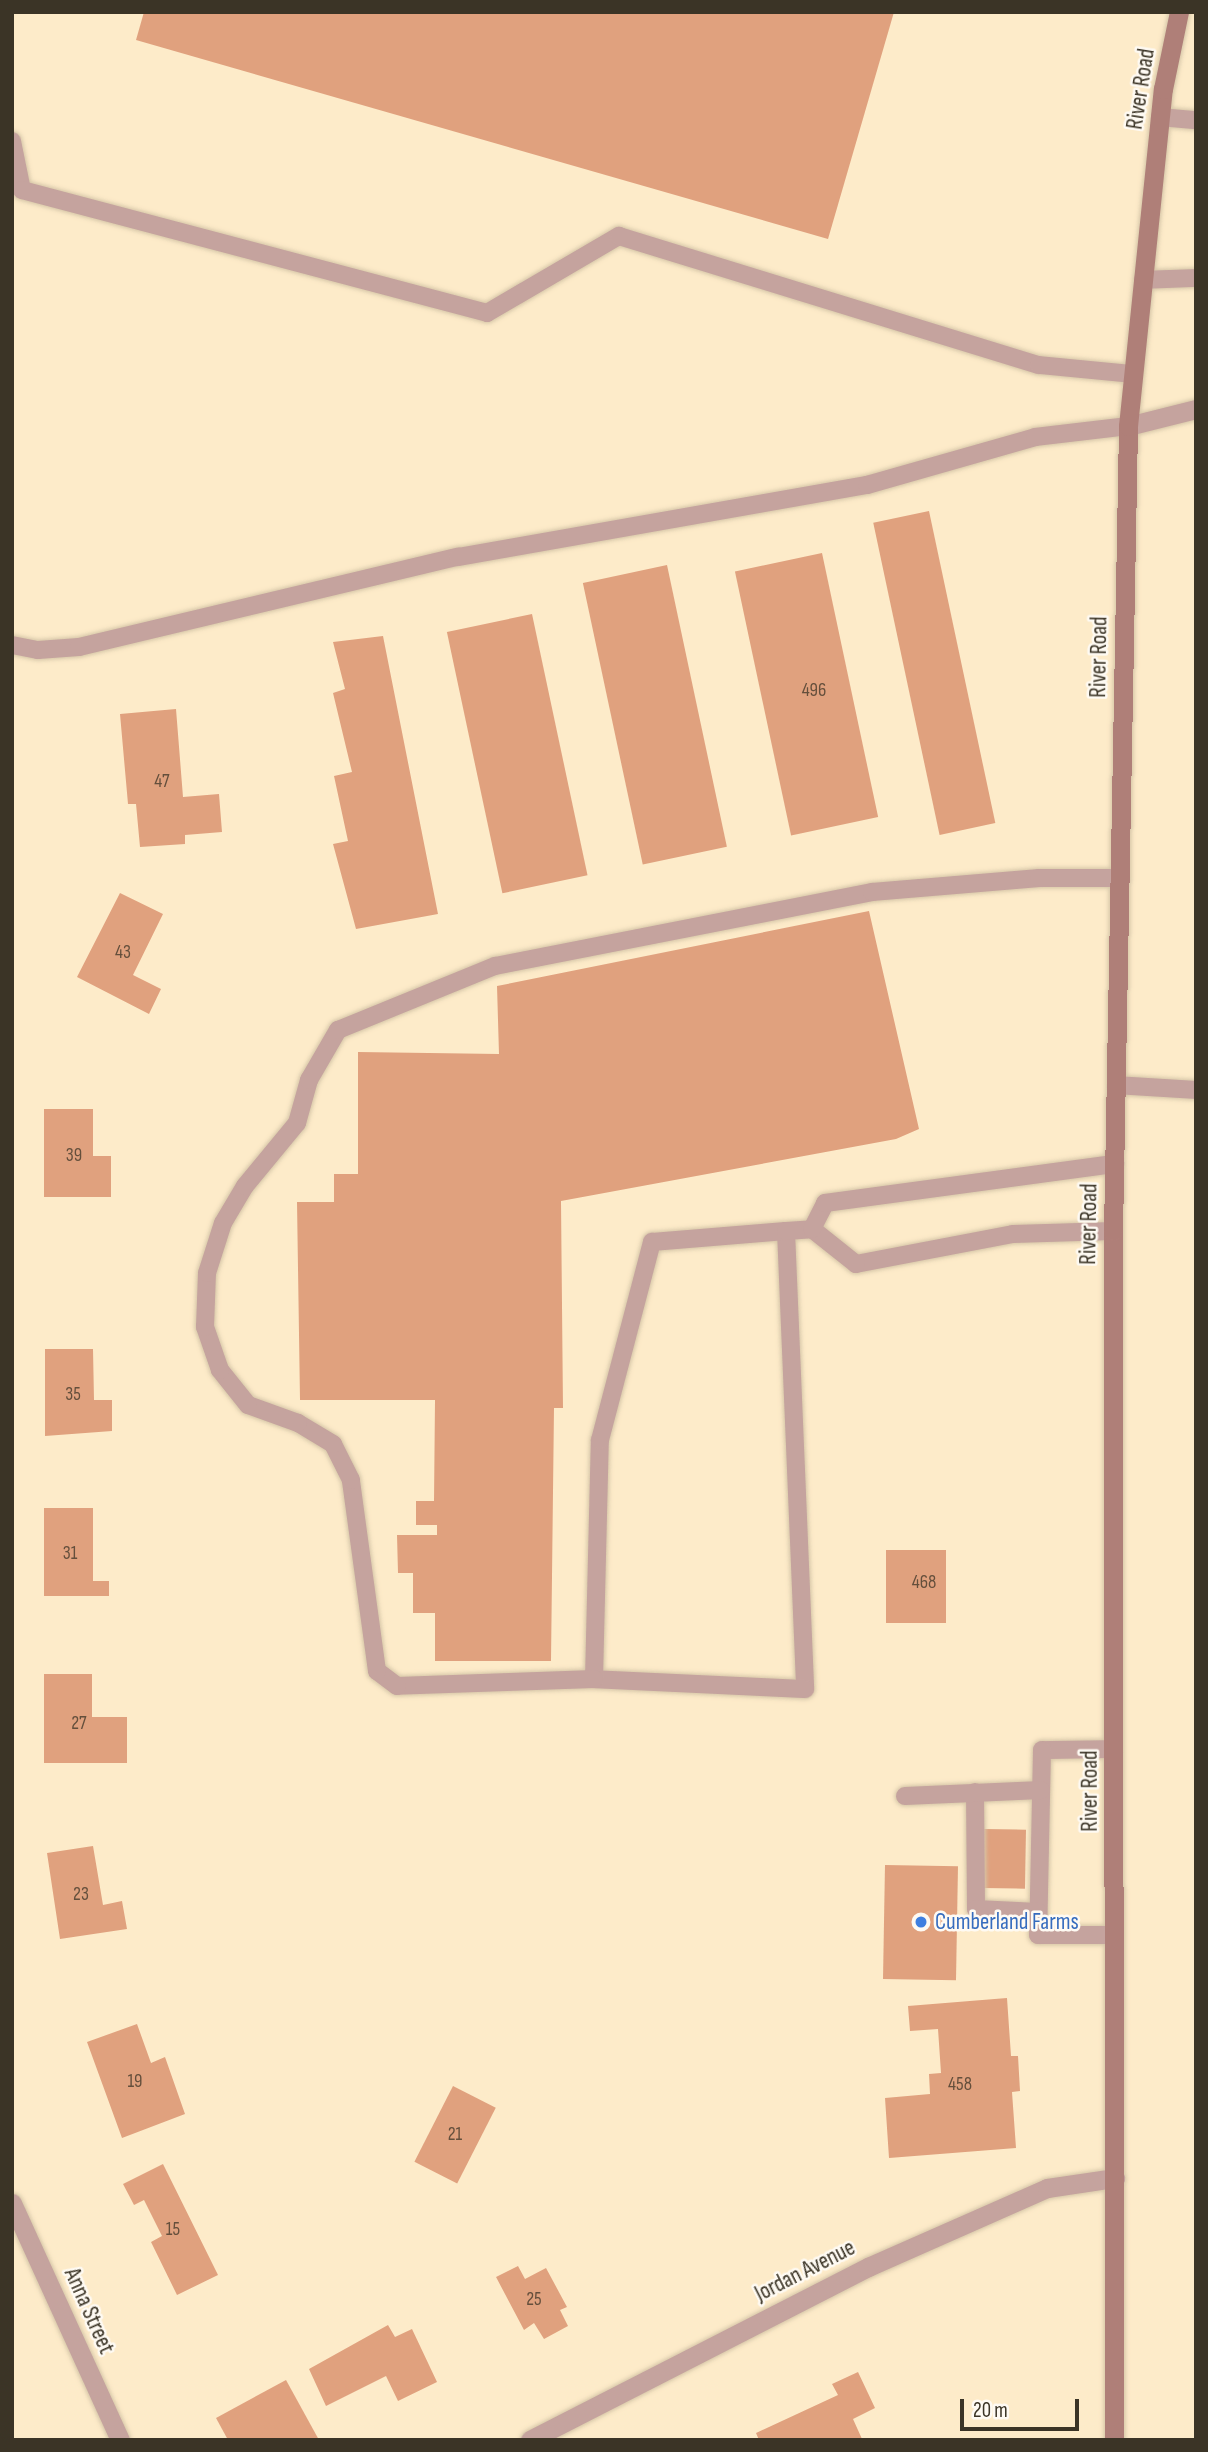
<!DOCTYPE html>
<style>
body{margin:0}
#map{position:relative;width:1208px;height:2452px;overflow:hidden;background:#fdebc9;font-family:"Sofia Sans Condensed",sans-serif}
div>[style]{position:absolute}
.building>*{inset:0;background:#e0a17e;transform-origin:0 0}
.roads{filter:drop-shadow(0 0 2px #d6c6a8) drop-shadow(0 0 2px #d6c6a8)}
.service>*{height:18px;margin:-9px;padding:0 9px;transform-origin:9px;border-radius:9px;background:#c5a39e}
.minor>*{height:19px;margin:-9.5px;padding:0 9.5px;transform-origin:9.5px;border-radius:9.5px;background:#c5a39e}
.secondary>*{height:19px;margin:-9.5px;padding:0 9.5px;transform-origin:9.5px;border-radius:9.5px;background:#af7f78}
.dots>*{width:19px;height:19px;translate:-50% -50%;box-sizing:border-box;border:4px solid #fefaf3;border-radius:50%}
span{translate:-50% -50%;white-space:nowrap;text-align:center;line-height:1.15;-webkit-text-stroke:5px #fefaf3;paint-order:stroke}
.number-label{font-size:19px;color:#644f3c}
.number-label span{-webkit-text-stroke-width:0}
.street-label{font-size:23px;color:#3b3426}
.shop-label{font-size:23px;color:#366cbe}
.left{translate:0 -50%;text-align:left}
.frame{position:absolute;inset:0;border:14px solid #3b3426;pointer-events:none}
.scale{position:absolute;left:960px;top:2399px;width:119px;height:32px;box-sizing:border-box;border:4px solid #3b3426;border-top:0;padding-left:9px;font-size:21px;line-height:24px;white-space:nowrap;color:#3b3426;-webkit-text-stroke:5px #fefaf3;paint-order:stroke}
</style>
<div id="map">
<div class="building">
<i style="clip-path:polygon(144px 12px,894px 12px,828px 239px,136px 40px)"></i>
<i style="left:929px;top:511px;width:319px;height:57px;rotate:78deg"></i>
<i style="left:822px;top:553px;width:270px;height:89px;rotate:78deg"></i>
<i style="left:667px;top:565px;width:288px;height:86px;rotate:78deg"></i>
<i style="left:532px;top:614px;width:267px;height:87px;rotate:78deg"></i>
<i style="clip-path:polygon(383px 636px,438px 914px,356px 929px,333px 844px,348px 841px,334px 776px,352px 772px,333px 693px,345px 689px,333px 642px)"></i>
<i style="clip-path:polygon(176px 709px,183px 797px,219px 794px,222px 832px,185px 835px,185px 844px,140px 847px,136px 804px,128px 804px,120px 714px)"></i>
<i style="clip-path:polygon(120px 893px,163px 914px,133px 975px,161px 989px,149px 1014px,77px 977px)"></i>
<i style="clip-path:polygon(869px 911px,919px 1129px,896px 1139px,561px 1201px,563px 1408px,554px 1408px,551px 1661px,435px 1661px,435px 1613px,413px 1613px,413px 1573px,398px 1573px,397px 1535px,437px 1535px,437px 1525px,416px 1525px,416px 1501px,434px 1501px,435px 1400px,300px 1400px,297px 1202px,334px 1202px,334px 1174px,358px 1174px,358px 1052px,499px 1054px,497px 986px)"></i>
<i style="clip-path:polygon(44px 1109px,93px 1109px,93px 1156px,111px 1156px,111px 1197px,44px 1197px)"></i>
<i style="clip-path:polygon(45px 1349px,93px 1349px,94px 1400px,112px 1400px,112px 1431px,45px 1436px)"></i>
<i style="clip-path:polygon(44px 1508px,93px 1508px,93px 1581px,109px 1581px,109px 1596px,44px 1596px)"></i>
<i style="left:886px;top:1550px;width:60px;height:73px"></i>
<i style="clip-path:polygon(44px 1674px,92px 1674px,92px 1717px,127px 1717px,127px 1763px,44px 1763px)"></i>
<i style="left:984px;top:1829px;width:42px;height:59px;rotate:1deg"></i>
<i style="clip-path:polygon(93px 1846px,103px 1905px,122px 1901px,127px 1929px,60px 1939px,47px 1853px)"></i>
<i style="left:885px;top:1865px;width:73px;height:114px;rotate:1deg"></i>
<i style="clip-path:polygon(1007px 1998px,1011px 2056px,1018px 2056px,1020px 2091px,1012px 2092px,1016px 2148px,889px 2158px,885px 2098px,930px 2094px,929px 2074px,941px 2073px,938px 2029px,910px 2031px,908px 2006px)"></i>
<i style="clip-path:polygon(137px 2024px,151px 2063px,165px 2057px,185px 2114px,122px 2138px,87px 2042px)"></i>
<i style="left:453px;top:2086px;width:48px;height:85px;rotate:27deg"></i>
<i style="clip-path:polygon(163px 2164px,218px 2275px,177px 2295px,151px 2242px,162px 2236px,144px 2200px,134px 2205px,123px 2184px)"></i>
<i style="clip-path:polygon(518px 2266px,525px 2279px,546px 2268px,567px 2307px,560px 2310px,568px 2326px,544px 2339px,534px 2323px,524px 2330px,496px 2277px)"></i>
<i style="clip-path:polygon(388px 2325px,395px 2337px,412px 2329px,437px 2382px,398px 2401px,386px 2376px,326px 2406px,309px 2369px)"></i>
<i style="clip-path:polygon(858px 2372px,875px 2408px,853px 2419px,862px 2439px,759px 2440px,756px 2433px,838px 2395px,832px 2384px)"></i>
<i style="clip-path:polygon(286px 2380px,319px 2440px,228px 2440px,216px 2418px)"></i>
</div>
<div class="roads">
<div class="service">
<i style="left:1160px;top:117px;width:36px;rotate:5deg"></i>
<i style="left:12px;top:141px;width:50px;rotate:78.5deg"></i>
<i style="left:22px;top:190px;width:481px;rotate:14.8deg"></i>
<i style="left:487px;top:313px;width:153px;rotate:-30.3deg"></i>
<i style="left:619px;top:236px;width:439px;rotate:17.1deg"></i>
<i style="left:1039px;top:365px;width:94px;rotate:5.5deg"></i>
<i style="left:1143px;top:280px;width:53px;rotate:-2.2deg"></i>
<i style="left:12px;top:645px;width:26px;rotate:11deg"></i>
<i style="left:38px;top:650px;width:41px;rotate:-4.2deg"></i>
<i style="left:79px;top:647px;width:390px;rotate:-13.4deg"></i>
<i style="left:458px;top:557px;width:415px;rotate:-10deg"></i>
<i style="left:867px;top:485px;width:175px;rotate:-15.9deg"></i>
<i style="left:1035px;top:437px;width:94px;rotate:-6.7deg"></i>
<i style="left:1116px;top:1085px;width:80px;rotate:3.6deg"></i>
<i style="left:786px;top:1231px;width:458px;rotate:87.6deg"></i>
<i style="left:805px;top:1689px;width:211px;rotate:-177.3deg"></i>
<i style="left:594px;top:1679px;width:239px;rotate:-88.6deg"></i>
<i style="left:600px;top:1440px;width:205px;rotate:-75.3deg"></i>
<i style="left:652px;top:1242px;width:134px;rotate:-4.7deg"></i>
<i style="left:786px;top:1231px;width:26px;rotate:-4deg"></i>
<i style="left:1113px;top:1231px;width:100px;rotate:178.3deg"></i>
<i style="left:1013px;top:1234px;width:160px;rotate:169.2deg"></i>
<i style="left:856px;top:1264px;width:56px;rotate:-141.5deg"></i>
<i style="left:812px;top:1229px;width:29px;rotate:-63deg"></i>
<i style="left:825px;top:1203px;width:293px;rotate:-7.7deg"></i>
<i style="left:594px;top:1679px;width:197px;rotate:178deg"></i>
<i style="left:397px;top:1686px;width:25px;rotate:-143deg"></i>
<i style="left:377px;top:1671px;width:193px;rotate:-97.8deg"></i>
<i style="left:351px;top:1480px;width:40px;rotate:-116.6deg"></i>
<i style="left:333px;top:1444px;width:41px;rotate:-149deg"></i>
<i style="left:298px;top:1423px;width:53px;rotate:-160.2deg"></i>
<i style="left:248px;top:1405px;width:45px;rotate:-128.7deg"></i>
<i style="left:220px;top:1370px;width:46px;rotate:-109.2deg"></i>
<i style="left:205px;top:1327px;width:54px;rotate:-87.9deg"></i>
<i style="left:207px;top:1273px;width:52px;rotate:-72.3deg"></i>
<i style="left:223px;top:1223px;width:43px;rotate:-59.3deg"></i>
<i style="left:245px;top:1186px;width:82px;rotate:-50.5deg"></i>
<i style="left:297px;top:1123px;width:45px;rotate:-74.4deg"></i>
<i style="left:309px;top:1080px;width:58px;rotate:-59.9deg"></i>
<i style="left:338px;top:1030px;width:170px;rotate:-22.2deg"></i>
<i style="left:495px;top:966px;width:384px;rotate:-11.1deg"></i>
<i style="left:872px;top:892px;width:168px;rotate:-4.8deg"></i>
<i style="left:1039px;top:878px;width:81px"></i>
<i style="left:1114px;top:1749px;width:72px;rotate:179.2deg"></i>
<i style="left:1042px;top:1750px;width:185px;rotate:91.2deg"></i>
<i style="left:1038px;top:1935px;width:76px"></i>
<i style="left:975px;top:1792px;width:117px;rotate:89.5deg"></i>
<i style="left:976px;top:1909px;width:62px;rotate:2.8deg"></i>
<i style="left:905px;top:1796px;width:136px;rotate:-2.5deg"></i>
</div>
<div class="minor">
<i style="left:1128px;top:426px;width:70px;rotate:-14deg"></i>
<i style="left:12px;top:2203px;width:260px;rotate:65.5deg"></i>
<i style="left:530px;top:2440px;width:380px;rotate:-27.1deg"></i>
<i style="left:868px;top:2267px;width:196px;rotate:-23.8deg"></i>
<i style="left:1047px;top:2188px;width:69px;rotate:-8.4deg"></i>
</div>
<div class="secondary">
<i style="left:1114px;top:2440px;width:1209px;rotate:-90.05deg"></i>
<i style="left:1113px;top:1231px;width:805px;rotate:-88.93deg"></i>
<i style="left:1128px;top:426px;width:339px;rotate:-84.1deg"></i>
<i style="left:1163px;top:89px;width:79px;rotate:-78.3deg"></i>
</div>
</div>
<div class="dots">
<i style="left:921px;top:1922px;background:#3f7fe0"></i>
</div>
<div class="number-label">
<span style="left:814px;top:691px">496</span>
<span style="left:162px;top:782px">47</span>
<span style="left:123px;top:953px">43</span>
<span style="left:74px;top:1156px">39</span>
<span style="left:73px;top:1395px">35</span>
<span style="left:70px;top:1554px">31</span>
<span style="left:924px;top:1583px">468</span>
<span style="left:79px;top:1724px">27</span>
<span style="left:81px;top:1895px">23</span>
<span style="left:135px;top:2082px">19</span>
<span style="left:960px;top:2085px">458</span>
<span style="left:455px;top:2135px">21</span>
<span style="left:173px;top:2230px">15</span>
<span style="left:534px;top:2300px">25</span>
</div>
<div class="street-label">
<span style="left:1141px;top:89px;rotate:-81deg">River Road</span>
<span style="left:1099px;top:657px;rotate:-89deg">River Road</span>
<span style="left:1089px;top:1224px;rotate:-89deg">River Road</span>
<span style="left:1090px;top:1791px;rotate:-90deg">River Road</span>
<span style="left:805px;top:2271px;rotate:-27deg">Jordan Avenue</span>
<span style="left:89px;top:2311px;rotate:66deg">Anna Street</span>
</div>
<div class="shop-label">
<span class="left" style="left:935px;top:1922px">Cumberland Farms</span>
</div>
<div class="frame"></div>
<div class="scale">20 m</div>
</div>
